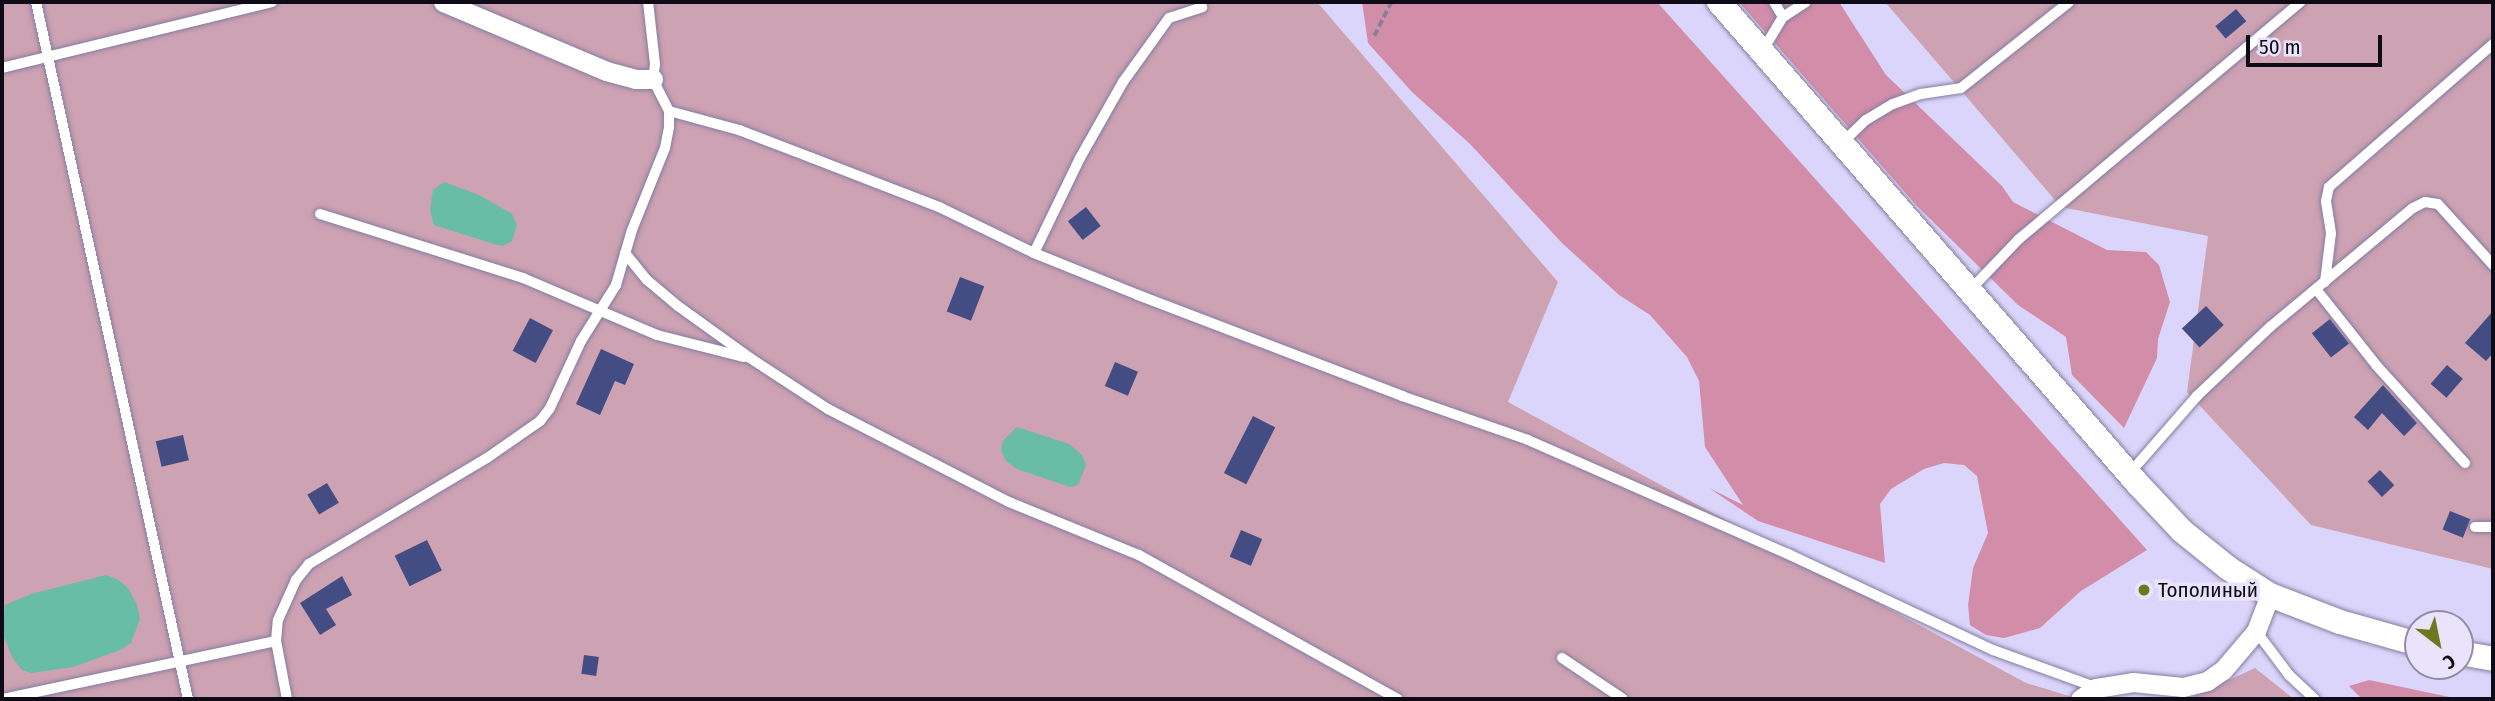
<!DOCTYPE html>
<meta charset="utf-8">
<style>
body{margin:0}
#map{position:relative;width:2495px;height:701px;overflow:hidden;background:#dcd5fb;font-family:"Fira Sans Condensed",sans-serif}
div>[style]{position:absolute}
.green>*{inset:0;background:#cda2b2}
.forest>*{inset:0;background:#d28ea9}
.water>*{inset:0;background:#69bca5}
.building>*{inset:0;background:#434d83;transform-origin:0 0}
.path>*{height:3.5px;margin-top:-1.75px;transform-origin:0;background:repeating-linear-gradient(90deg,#86809b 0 7px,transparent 0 10.5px)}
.roads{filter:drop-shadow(0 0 2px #847da0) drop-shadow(0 0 2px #847da0)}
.service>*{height:10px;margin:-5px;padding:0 5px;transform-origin:5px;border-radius:5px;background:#fff}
.minor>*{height:19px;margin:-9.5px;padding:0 9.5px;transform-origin:9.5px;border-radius:9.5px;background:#fff}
.tertiary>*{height:24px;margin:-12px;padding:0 12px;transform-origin:12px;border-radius:12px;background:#fff}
.dots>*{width:19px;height:19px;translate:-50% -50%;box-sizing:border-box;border:4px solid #e9e4fc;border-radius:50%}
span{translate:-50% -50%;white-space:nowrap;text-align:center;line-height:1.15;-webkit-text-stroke:7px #e9e4fc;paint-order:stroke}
.poi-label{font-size:21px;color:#0e0b17}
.left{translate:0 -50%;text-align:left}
.frame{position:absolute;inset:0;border:4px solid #0e0b17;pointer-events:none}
.north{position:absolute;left:2404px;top:610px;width:70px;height:70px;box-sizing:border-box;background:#e9e4fc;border:2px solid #918da0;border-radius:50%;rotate:148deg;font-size:19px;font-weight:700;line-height:28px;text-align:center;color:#0e0b17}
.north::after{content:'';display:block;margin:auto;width:24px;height:32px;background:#707721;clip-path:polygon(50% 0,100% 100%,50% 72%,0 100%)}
.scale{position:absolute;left:2246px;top:35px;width:136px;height:32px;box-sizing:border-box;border:4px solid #0e0b17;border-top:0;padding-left:9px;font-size:21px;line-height:24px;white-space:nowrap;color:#0e0b17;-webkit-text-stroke:5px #e9e4fc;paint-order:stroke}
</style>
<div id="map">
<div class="green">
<i style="clip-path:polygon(2px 2px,1317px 2px,1558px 282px,1508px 402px,2026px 683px,2079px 699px,2px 699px)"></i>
<i style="clip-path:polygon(1885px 2px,2493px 2px,2493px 569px,2311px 525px,2187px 392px,2208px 236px,2061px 207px)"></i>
<i style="clip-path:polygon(2255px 668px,2294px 699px,2188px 699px)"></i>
</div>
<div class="forest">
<i style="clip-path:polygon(1362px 2px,1657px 2px,2147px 550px,2081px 591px,2040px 628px,2004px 638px,1986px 635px,1970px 625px,1968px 605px,1973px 568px,1988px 533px,1977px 476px,1964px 465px,1944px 463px,1924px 469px,1891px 489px,1880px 504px,1885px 563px,1758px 521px,1709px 488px,1743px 505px,1705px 447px,1699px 381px,1687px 357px,1650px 315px,1619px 295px,1562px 243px,1470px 144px,1412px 92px,1368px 43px)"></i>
<i style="clip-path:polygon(1739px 2px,1839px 2px,1886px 75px,2002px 186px,2013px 202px,2107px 250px,2146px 252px,2159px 265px,2170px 302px,2158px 339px,2157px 358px,2124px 428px,2072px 375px,2066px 337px,2018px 305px,1916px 205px)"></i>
<i style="clip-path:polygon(2369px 680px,2459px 699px,2362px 699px,2349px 686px)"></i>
</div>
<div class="water">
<i style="clip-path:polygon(444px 182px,479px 195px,512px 214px,517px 225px,512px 241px,502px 246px,494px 244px,434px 225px,430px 210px,433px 190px)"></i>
<i style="clip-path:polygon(1017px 427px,1069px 444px,1082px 455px,1086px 465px,1078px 485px,1070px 487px,1017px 469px,1006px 461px,1001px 450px,1003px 441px)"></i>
<i style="clip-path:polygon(106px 575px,117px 579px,128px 588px,137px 605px,140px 619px,131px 643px,120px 650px,73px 667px,31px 673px,22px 670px,12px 657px,2px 631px,5px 605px,31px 594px)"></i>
</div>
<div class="building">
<i style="left:2236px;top:9px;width:16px;height:27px;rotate:50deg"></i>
<i style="left:1086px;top:207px;width:24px;height:23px;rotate:52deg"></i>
<i style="left:960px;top:277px;width:26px;height:37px;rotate:21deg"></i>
<i style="left:2206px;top:306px;width:26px;height:33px;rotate:47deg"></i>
<i style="clip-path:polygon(2493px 311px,2493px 353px,2486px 361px,2465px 343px)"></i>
<i style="left:530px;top:318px;width:26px;height:37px;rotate:28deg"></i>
<i style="left:2330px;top:319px;width:31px;height:23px;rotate:52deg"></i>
<i style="clip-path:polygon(601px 349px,634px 364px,625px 385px,615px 381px,600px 415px,576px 404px)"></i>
<i style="left:1115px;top:362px;width:25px;height:26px;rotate:23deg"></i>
<i style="left:2447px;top:365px;width:21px;height:25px;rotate:41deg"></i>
<i style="clip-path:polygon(2383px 385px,2417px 423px,2404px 436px,2382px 413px,2368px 430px,2354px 417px)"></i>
<i style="left:1253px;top:416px;width:25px;height:64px;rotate:27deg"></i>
<i style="left:183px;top:435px;width:26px;height:28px;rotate:77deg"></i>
<i style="left:2380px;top:470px;width:21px;height:17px;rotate:47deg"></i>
<i style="left:327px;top:483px;width:23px;height:23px;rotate:59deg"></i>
<i style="left:2450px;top:511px;width:22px;height:20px;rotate:22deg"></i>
<i style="left:1241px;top:530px;width:23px;height:29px;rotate:23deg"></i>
<i style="left:427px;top:540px;width:34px;height:36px;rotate:64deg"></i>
<i style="clip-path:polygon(342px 576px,352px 595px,326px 609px,336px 625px,320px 635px,300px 603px)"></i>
<i style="left:584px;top:655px;width:15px;height:19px;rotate:8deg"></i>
</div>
<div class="path">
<i style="left:1374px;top:36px;width:38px;rotate:-63deg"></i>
</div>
<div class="roads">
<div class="service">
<i style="left:36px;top:2px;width:713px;rotate:77.7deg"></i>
<i style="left:1774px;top:2px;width:17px;rotate:59deg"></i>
<i style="left:1763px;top:50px;width:39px;rotate:-59deg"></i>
<i style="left:1783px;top:17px;width:27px;rotate:-33deg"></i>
<i style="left:2px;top:68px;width:278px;rotate:-13.7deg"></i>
<i style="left:669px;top:111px;width:73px;rotate:15.2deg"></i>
<i style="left:739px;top:130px;width:78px;rotate:21deg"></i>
<i style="left:812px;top:158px;width:136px;rotate:21.1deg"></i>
<i style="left:939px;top:207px;width:106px;rotate:25.8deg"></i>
<i style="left:1034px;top:253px;width:112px;rotate:22deg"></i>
<i style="left:1138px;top:295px;width:283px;rotate:20.9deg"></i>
<i style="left:1402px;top:396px;width:133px;rotate:19.2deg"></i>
<i style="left:1528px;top:440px;width:284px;rotate:23.7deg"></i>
<i style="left:1788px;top:554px;width:226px;rotate:25.1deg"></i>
<i style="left:1993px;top:650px;width:109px;rotate:19.9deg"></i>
<i style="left:1843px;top:142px;width:32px;rotate:-44deg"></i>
<i style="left:1866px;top:120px;width:31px;rotate:-31deg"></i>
<i style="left:1893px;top:104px;width:30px;rotate:-20deg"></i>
<i style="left:1921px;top:94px;width:40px;rotate:-8.5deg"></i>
<i style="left:1961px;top:88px;width:138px;rotate:-38.5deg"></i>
<i style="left:320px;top:214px;width:213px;rotate:17.5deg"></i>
<i style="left:523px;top:278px;width:146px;rotate:23deg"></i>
<i style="left:657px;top:335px;width:90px;rotate:14.2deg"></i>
<i style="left:625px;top:253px;width:35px;rotate:51deg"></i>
<i style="left:647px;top:280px;width:40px;rotate:40deg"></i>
<i style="left:678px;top:306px;width:89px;rotate:35.8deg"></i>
<i style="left:750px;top:358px;width:93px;rotate:33.2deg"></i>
<i style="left:828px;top:409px;width:203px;rotate:27.2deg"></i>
<i style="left:1009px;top:502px;width:140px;rotate:22.2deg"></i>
<i style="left:1139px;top:555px;width:296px;rotate:29.1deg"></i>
<i style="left:1034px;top:253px;width:106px;rotate:-64.2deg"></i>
<i style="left:1080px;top:158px;width:87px;rotate:-60.5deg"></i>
<i style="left:1123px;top:82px;width:79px;rotate:-54.3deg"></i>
<i style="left:1169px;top:18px;width:35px;rotate:-18deg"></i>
<i style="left:2325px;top:282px;width:49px;rotate:-83deg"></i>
<i style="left:2331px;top:233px;width:32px;rotate:-99deg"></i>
<i style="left:2326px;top:201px;width:14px;rotate:-78deg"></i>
<i style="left:2329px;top:187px;width:218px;rotate:-41.1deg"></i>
<i style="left:1971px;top:289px;width:69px;rotate:-46.2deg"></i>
<i style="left:2019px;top:239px;width:368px;rotate:-40.1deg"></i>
<i style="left:2316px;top:289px;width:98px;rotate:51.6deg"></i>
<i style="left:2377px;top:366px;width:131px;rotate:47.8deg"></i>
<i style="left:2129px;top:474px;width:103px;rotate:-48.9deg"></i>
<i style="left:2197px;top:396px;width:100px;rotate:-43.4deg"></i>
<i style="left:2270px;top:327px;width:186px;rotate:-39.8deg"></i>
<i style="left:2413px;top:208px;width:13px;rotate:-27deg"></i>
<i style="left:2425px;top:202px;width:13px;rotate:9deg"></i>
<i style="left:2438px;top:204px;width:82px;rotate:48deg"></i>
<i style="left:2475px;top:527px;width:18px"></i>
<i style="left:2256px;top:631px;width:55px;rotate:53.1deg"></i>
<i style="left:2289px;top:675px;width:35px;rotate:43deg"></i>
<i style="left:1562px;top:658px;width:73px;rotate:33.9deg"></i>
<i style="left:3px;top:699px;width:279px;rotate:-12deg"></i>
<i style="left:287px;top:699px;width:59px;rotate:-100.7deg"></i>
<i style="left:276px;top:641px;width:21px;rotate:-85deg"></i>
<i style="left:278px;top:620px;width:44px;rotate:-65.8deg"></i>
<i style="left:296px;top:580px;width:21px;rotate:-51deg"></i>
<i style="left:309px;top:564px;width:207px;rotate:-30.8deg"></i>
<i style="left:487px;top:458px;width:65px;rotate:-34.9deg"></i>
<i style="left:540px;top:421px;width:16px;rotate:-52deg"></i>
<i style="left:550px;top:408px;width:74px;rotate:-65.2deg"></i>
<i style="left:581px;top:341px;width:66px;rotate:-58deg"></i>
<i style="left:616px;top:285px;width:57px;rotate:-73.8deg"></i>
<i style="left:632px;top:230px;width:88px;rotate:-68.1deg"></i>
<i style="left:665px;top:148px;width:21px;rotate:-79deg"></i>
<i style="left:669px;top:127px;width:16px;rotate:-90deg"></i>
<i style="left:669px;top:111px;width:36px;rotate:-117deg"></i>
<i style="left:653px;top:79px;width:15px;rotate:-82deg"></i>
<i style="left:655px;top:64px;width:62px;rotate:-96.4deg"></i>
</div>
<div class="minor">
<i style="left:443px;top:2px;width:177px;rotate:22.9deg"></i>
<i style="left:606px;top:71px;width:30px;rotate:15deg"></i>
<i style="left:635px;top:79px;width:18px"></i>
<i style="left:2080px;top:699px;width:19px;rotate:-35deg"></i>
<i style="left:2096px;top:688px;width:37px;rotate:-9deg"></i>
<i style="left:2133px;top:682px;width:50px;rotate:5.7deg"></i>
<i style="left:2183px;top:687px;width:25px;rotate:-14deg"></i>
<i style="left:2207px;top:681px;width:19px;rotate:-35deg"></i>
<i style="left:2223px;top:670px;width:51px;rotate:-49.8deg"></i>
<i style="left:2256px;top:631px;width:39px;rotate:-69deg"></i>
</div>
<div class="tertiary">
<i style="left:1719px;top:2px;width:637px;rotate:49.01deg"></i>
<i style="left:2137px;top:483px;width:66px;rotate:46.8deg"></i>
<i style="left:2182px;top:531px;width:59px;rotate:38.8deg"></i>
<i style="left:2228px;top:568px;width:50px;rotate:32.7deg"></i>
<i style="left:2270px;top:595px;width:75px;rotate:21.1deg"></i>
<i style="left:2340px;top:622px;width:81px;rotate:15.8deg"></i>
<i style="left:2460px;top:653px;width:34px;rotate:10deg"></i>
</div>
</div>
<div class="dots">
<i style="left:2144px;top:590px;background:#707721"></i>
</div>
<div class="poi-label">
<span class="left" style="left:2158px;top:590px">Тополиный</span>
</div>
<div class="frame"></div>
<div class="north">С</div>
<div class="scale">50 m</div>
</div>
